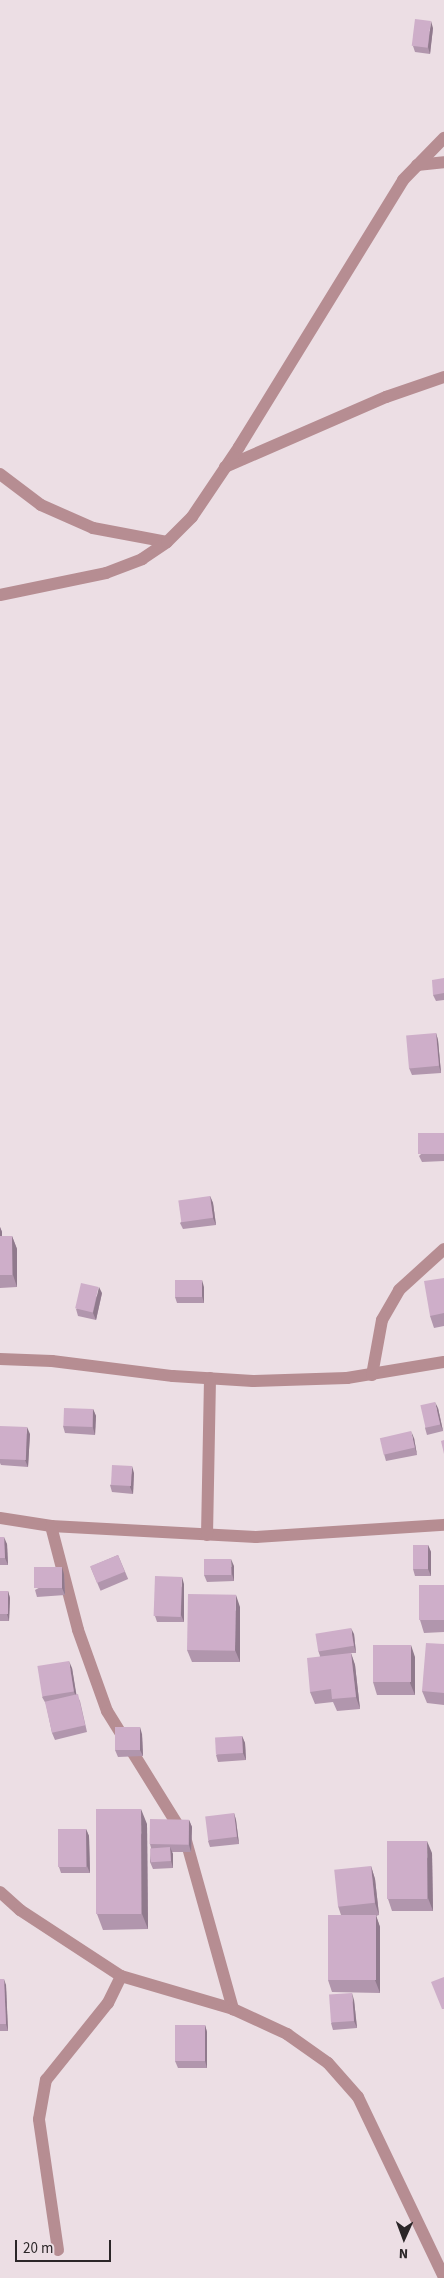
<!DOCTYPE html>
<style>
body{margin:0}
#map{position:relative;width:444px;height:2278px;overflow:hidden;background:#ecdee4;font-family:"Source Sans 3",sans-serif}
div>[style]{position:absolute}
.street>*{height:12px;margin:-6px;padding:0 6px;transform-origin:6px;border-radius:6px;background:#b68d92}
.wall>*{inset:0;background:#b196ad;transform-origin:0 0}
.shaded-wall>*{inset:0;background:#907a8d}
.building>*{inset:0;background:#ceaec9;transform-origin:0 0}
span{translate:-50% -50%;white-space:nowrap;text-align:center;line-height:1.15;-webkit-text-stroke:4.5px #ecdee4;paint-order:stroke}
.north{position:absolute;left:379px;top:2213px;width:50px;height:50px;-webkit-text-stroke:4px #ecdee4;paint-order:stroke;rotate:182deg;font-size:14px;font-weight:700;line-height:20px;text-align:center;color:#2b2628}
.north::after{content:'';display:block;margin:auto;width:18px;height:22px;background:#2b2628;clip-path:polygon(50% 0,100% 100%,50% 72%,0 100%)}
.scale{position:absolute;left:15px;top:2240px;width:96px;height:22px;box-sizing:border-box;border:2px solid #2b2628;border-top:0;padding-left:6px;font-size:15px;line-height:18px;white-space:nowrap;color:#2b2628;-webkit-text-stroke:4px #ecdee4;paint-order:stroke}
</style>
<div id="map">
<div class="street">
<i style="left:417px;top:165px;width:27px;rotate:-6deg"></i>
<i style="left:225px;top:467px;width:176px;rotate:-23.5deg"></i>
<i style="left:386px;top:397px;width:61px;rotate:-19deg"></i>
<i style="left:0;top:474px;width:51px;rotate:37.1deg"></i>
<i style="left:41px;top:505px;width:57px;rotate:23.9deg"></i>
<i style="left:93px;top:528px;width:75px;rotate:10.7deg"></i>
<i style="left:0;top:595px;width:108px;rotate:-11.7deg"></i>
<i style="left:106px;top:573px;width:39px;rotate:-21deg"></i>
<i style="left:142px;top:559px;width:30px;rotate:-34deg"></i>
<i style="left:167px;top:542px;width:35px;rotate:-45deg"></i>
<i style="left:192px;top:517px;width:84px;rotate:-56.1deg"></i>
<i style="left:239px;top:447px;width:313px;rotate:-58.4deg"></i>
<i style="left:403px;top:180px;width:59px;rotate:-45.7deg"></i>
<i style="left:0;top:1359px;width:52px;rotate:2.2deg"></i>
<i style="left:52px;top:1361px;width:122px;rotate:7.1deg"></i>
<i style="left:173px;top:1376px;width:80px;rotate:3.6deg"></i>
<i style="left:253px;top:1381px;width:94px;rotate:-1.8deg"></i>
<i style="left:347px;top:1378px;width:98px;rotate:-9.4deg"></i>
<i style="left:372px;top:1375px;width:56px;rotate:-79.7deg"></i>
<i style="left:382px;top:1320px;width:34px;rotate:-60deg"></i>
<i style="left:399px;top:1290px;width:61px;rotate:-42.3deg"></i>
<i style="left:0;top:1518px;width:52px;rotate:8.9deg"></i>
<i style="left:51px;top:1526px;width:205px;rotate:3.1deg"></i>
<i style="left:256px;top:1537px;width:188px;rotate:-3.7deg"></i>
<i style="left:51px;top:1526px;width:107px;rotate:75.4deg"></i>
<i style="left:78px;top:1630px;width:86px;rotate:70.3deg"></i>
<i style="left:107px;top:1711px;width:148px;rotate:58.2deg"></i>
<i style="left:185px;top:1837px;width:179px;rotate:74.4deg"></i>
<i style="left:207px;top:1535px;width:157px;rotate:-88.9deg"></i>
<i style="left:0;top:1892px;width:27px;rotate:42deg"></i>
<i style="left:20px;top:1910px;width:121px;rotate:33.2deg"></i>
<i style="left:121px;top:1976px;width:117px;rotate:16.4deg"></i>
<i style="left:233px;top:2009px;width:60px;rotate:24.8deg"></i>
<i style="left:287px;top:2034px;width:50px;rotate:35.3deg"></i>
<i style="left:328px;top:2063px;width:45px;rotate:48.6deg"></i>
<i style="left:358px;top:2097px;width:199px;rotate:64.5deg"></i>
<i style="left:58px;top:2250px;width:132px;rotate:-98.3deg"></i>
<i style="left:39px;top:2119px;width:40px;rotate:-80deg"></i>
<i style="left:46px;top:2080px;width:99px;rotate:-51.2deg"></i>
<i style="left:108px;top:2003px;width:30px;rotate:-64deg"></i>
</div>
<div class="wall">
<i style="clip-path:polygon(433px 28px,430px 54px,415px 52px,413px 46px)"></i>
<i style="clip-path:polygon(444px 978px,444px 1000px,436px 1001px,433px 995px)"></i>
<i style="clip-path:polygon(436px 1033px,438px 1040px,441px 1073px,412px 1075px,409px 1068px)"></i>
<i style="clip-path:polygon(444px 1133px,444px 1161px,422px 1162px,419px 1156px)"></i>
<i style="clip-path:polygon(210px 1196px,213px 1203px,216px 1225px,183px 1229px,180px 1223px)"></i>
<i style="clip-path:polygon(0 1227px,2px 1232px,2px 1236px,12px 1236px,17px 1249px,17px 1287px,0 1288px)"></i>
<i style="clip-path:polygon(444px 1278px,444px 1326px,434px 1328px,430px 1316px)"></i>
<i style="clip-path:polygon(204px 1287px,204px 1303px,177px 1303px,175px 1297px)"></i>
<i style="clip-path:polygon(102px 1293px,96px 1320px,78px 1316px,76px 1309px)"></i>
<i style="clip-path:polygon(438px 1408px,443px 1431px,427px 1435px,425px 1428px)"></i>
<i style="clip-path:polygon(93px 1409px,96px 1416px,95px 1435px,65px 1433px,63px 1426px)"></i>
<i style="clip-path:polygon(0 1431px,30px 1434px,28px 1467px,1px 1465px,0 1463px)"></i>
<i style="clip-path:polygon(414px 1438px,417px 1455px,386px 1461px,384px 1454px)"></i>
<i style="clip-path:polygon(134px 1473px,133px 1494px,112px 1492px,110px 1485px)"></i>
<i style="clip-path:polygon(0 1537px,7px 1544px,8px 1565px,0 1565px)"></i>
<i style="clip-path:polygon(428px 1545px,431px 1552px,431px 1576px,415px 1576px,413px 1569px)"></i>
<i style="left:118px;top:1555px;width:26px;height:30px;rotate:67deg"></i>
<i style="clip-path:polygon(234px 1566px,234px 1581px,207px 1582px,204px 1575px)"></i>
<i style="clip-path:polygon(64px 1574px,65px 1595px,37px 1597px,35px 1590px)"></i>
<i style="clip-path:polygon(184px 1584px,184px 1622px,157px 1622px,155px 1616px)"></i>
<i style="clip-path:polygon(444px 1585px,444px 1632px,424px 1633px,420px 1620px)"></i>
<i style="clip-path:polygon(0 1591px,8px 1591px,10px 1598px,9px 1621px,0 1621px)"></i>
<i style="clip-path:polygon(240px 1607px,240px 1662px,192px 1662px,187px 1650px)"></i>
<i style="clip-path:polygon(354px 1634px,356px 1653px,351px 1653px,355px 1665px,360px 1709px,337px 1711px,333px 1702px,315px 1704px,310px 1692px,320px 1656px,318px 1650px)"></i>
<i style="clip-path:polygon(444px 1644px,444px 1705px,427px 1703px,422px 1691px)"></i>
<i style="clip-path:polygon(415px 1657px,415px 1695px,377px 1695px,373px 1682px)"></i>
<i style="clip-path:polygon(72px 1668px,76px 1694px,80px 1701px,87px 1732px,55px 1740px,52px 1733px,46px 1704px,42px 1697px)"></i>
<i style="clip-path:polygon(142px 1734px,143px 1756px,118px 1757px,115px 1750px)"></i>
<i style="clip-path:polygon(242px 1736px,245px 1743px,246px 1760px,218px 1762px,216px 1755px)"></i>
<i style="clip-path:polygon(234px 1813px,236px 1820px,239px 1844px,210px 1847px,208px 1841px)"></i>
<i style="clip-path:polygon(189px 1820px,192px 1827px,191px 1852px,172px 1852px,173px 1854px,173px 1868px,153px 1869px,150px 1862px,151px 1848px,150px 1844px)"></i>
<i style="clip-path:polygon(147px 1824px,148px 1929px,103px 1930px,97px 1914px)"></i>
<i style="clip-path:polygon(86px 1829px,89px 1836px,90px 1873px,61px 1873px,59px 1867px)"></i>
<i style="clip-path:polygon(432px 1853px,433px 1911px,392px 1911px,388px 1899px)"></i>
<i style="clip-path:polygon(371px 1866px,375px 1879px,379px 1915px,376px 1916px,380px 1927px,380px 1993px,332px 1992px,328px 1980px,341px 1915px,338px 1906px)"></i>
<i style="clip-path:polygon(0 1979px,6px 1985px,8px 2031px,0 2031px)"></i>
<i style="clip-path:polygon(354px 2000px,357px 2028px,333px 2030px,331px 2023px)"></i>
<i style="clip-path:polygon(205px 2025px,207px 2032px,207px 2068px,178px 2068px,175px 2061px)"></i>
</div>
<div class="shaded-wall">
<i style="clip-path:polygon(431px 21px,433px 28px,430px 54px,428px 47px)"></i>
<i style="clip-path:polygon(436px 1033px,438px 1040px,441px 1073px,439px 1066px)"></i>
<i style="clip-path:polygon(210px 1196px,213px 1203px,216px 1225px,213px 1218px)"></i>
<i style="clip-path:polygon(0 1227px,2px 1232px,2px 1249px,0 1242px)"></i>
<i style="clip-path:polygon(12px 1236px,17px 1249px,17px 1287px,13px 1275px)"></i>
<i style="clip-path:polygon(202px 1280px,204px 1287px,204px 1303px,202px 1296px)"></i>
<i style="clip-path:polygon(99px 1287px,102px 1293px,96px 1320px,93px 1313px)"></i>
<i style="clip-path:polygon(435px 1402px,438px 1408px,443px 1431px,440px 1424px)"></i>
<i style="clip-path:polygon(93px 1409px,96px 1416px,95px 1435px,93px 1428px)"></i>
<i style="clip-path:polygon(27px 1427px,30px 1434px,28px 1467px,25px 1460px)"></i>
<i style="clip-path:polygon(411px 1431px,414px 1438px,417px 1455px,415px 1448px)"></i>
<i style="clip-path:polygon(132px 1466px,134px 1473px,133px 1494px,130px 1487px)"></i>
<i style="clip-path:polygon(4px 1537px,7px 1544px,8px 1565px,5px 1558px)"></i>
<i style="clip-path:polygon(428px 1545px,431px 1552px,431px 1576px,428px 1569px)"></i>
<i style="clip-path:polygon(231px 1559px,234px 1566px,234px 1581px,232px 1574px)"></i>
<i style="clip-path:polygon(62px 1567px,64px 1574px,65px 1595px,62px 1588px)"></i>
<i style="clip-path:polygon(182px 1577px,184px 1584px,184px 1622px,181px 1615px)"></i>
<i style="clip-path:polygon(8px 1591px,10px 1598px,9px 1621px,7px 1614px)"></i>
<i style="clip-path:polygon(236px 1595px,240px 1607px,240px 1662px,235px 1650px)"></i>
<i style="clip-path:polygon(351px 1628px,354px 1634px,356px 1653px,354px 1646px)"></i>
<i style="clip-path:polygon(411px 1645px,415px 1657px,415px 1695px,410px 1683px)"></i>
<i style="clip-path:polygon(351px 1653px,355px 1665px,360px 1709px,356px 1697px)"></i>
<i style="clip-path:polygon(69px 1661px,72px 1668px,77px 1698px,74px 1692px)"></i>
<i style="clip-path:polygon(140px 1727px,142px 1734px,143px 1756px,140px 1750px)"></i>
<i style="clip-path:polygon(242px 1736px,245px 1743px,246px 1760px,243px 1753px)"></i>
<i style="clip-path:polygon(141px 1809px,147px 1824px,148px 1929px,142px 1914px)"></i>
<i style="clip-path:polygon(234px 1813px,236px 1820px,239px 1844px,237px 1837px)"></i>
<i style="clip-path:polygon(189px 1820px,192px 1827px,191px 1852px,189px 1845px)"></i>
<i style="clip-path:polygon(86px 1829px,89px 1836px,90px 1873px,87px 1866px)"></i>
<i style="clip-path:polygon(427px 1841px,432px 1853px,433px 1911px,428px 1898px)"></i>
<i style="clip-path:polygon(170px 1847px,173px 1854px,173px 1868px,171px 1861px)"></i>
<i style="clip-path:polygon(371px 1866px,375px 1879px,379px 1915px,375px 1903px)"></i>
<i style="clip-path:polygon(376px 1915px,380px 1927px,380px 1993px,375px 1980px)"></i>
<i style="clip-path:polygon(4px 1979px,6px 1985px,8px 2031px,6px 2024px)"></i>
<i style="clip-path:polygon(352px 1993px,354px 2000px,357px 2028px,354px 2021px)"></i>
<i style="clip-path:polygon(205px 2025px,207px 2032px,207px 2068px,205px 2061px)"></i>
</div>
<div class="building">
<i style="left:415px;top:19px;width:16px;height:27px;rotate:7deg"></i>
<i style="clip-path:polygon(444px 978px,444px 993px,433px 995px,432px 980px)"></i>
<i style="left:436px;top:1033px;width:33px;height:30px;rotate:85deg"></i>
<i style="left:444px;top:1133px;width:21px;height:26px;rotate:90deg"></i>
<i style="left:210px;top:1196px;width:22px;height:32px;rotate:82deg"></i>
<i style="left:0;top:1236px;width:12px;height:39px"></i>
<i style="clip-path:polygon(444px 1278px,444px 1313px,430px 1316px,424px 1281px)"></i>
<i style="left:175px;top:1280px;width:27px;height:17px"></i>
<i style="left:81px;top:1283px;width:18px;height:26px;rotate:13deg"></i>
<i style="left:435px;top:1402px;width:23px;height:15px;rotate:77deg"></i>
<i style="left:64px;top:1408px;width:29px;height:18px;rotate:2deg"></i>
<i style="left:0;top:1426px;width:27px;height:33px;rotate:2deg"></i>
<i style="left:411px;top:1431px;width:17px;height:32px;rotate:77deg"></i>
<i style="clip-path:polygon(444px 1440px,444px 1454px,441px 1441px)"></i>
<i style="left:112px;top:1465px;width:20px;height:20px;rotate:3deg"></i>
<i style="clip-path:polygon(0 1537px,4px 1537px,5px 1558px,0 1558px)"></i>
<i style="left:413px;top:1545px;width:15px;height:24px"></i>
<i style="left:118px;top:1555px;width:18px;height:30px;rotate:68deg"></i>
<i style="left:204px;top:1559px;width:27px;height:16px"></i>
<i style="left:62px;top:1567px;width:21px;height:28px;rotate:90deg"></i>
<i style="left:155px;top:1576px;width:27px;height:40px;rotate:2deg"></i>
<i style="left:419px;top:1585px;width:25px;height:35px"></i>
<i style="left:0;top:1591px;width:8px;height:23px"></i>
<i style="left:188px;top:1594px;width:48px;height:56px;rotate:1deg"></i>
<i style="left:351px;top:1628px;width:18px;height:36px;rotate:81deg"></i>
<i style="clip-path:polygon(426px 1643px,444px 1644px,444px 1693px,422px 1691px)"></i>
<i style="left:373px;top:1645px;width:38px;height:37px"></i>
<i style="clip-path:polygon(351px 1653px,356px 1697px,332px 1699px,331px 1689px,310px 1692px,307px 1658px)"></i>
<i style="left:69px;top:1661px;width:31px;height:32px;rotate:81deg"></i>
<i style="left:78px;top:1694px;width:32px;height:34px;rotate:77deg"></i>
<i style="left:140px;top:1727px;width:23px;height:25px;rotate:90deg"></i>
<i style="left:242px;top:1736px;width:17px;height:27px;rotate:87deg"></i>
<i style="left:96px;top:1809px;width:45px;height:105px"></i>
<i style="left:234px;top:1813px;width:24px;height:29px;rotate:83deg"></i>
<i style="left:150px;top:1819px;width:39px;height:25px;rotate:1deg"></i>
<i style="left:58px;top:1829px;width:28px;height:38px"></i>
<i style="left:387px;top:1841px;width:40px;height:58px"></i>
<i style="left:170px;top:1847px;width:14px;height:20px;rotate:86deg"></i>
<i style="left:371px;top:1866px;width:37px;height:37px;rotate:84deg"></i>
<i style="left:328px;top:1915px;width:48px;height:65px"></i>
<i style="clip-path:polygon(444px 1977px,444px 2009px,442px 2009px,431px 1982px)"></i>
<i style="clip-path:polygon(0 1979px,4px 1979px,6px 2024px,0 2024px)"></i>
<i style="left:352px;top:1993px;width:28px;height:23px;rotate:86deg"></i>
<i style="left:175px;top:2025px;width:30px;height:36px"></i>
</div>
<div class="north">N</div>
<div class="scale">20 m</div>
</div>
